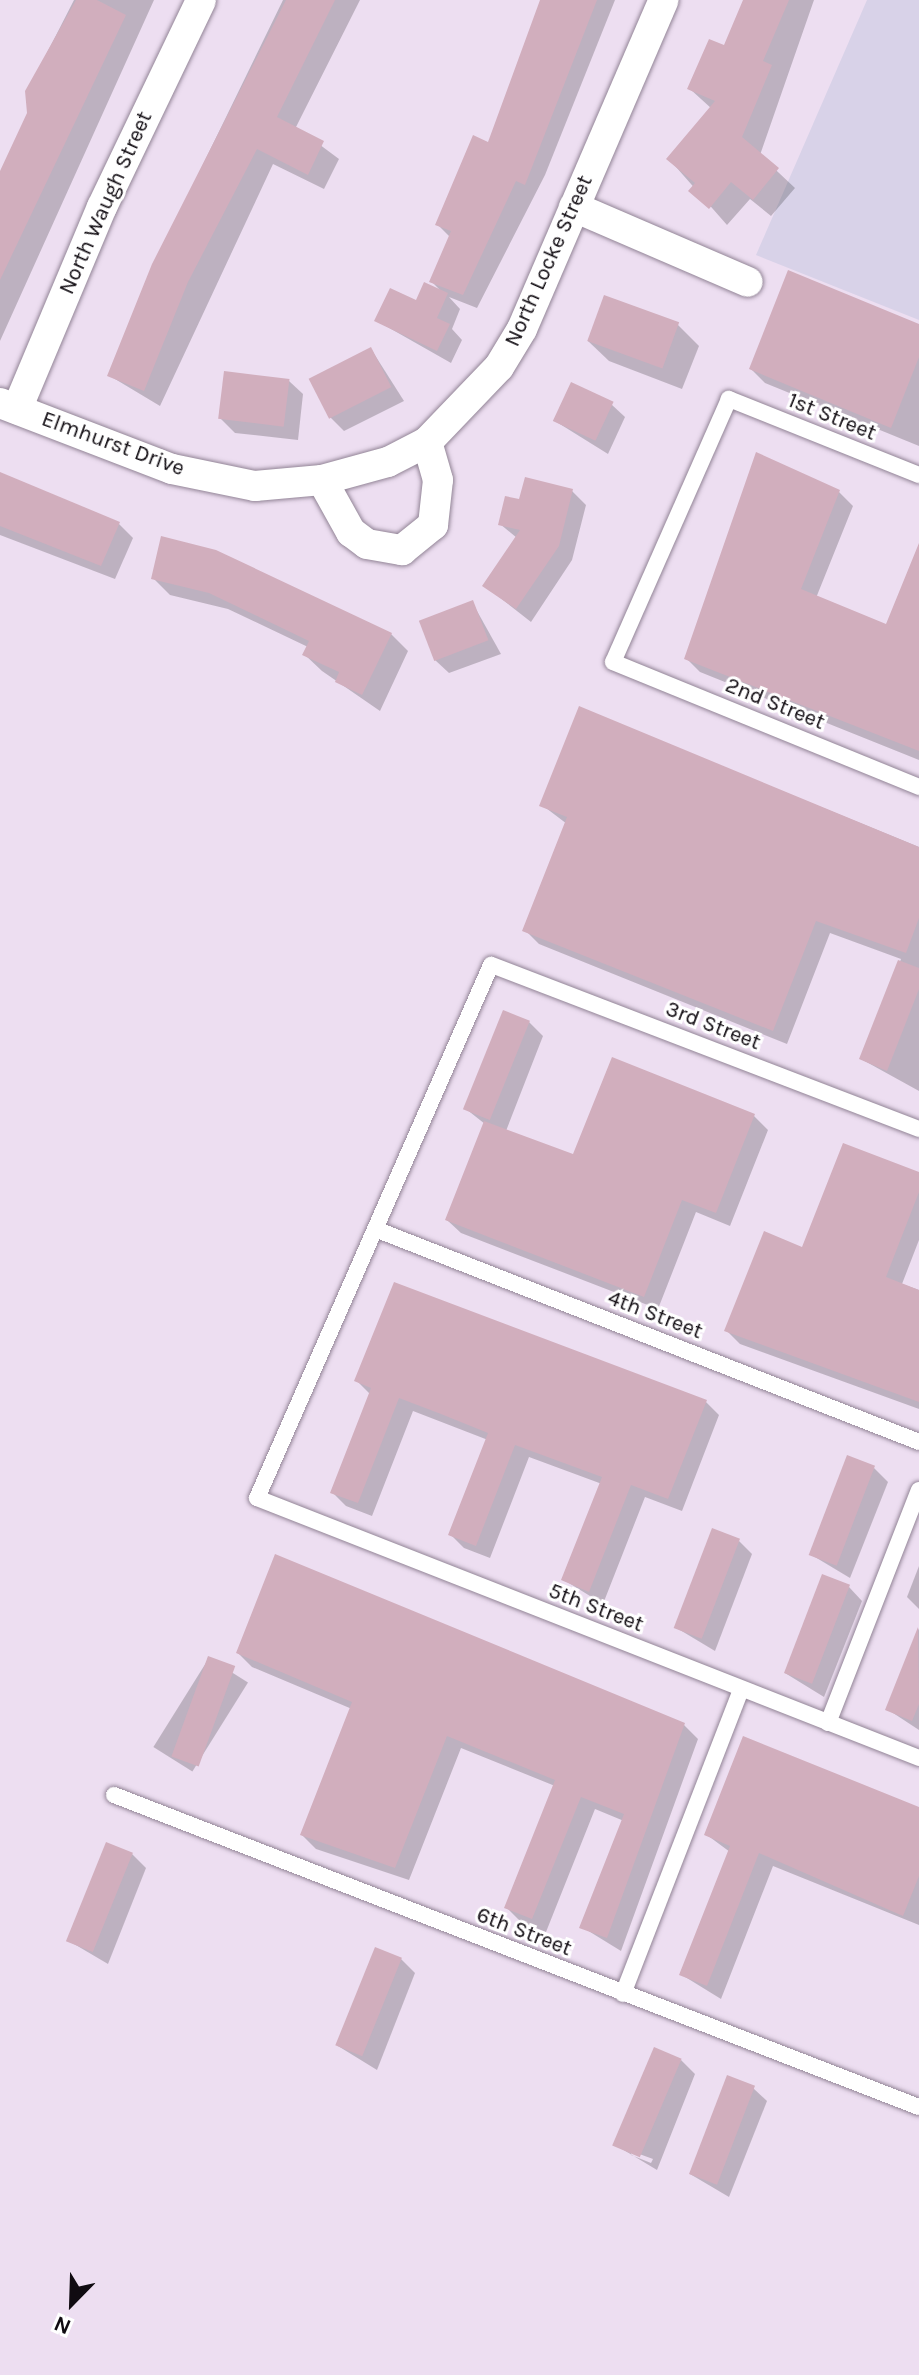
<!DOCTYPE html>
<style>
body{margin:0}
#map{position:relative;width:919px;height:2375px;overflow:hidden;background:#eddef1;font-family:Karla,sans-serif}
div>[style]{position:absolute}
.education>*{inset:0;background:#d8d2e8}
.shadow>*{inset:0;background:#0003;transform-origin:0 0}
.building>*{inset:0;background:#d1aebd;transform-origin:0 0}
.roads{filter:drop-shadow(0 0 2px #928496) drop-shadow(0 0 2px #928496)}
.lane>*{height:16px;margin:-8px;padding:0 8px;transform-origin:8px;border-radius:8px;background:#fff}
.street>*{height:30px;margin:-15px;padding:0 15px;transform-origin:15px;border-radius:15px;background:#fff}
span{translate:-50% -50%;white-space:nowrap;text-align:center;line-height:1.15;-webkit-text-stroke:6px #fff;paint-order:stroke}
.street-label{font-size:22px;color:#100b11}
.north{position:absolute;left:32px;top:2263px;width:80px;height:80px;-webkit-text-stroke:6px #fff;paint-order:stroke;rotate:203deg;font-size:22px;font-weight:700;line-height:32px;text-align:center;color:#100b11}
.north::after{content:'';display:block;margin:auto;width:28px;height:36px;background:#100b11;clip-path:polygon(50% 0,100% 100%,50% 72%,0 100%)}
</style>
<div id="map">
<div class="education">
<i style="clip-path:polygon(867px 0,919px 0,919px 320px,756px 255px)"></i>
</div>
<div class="shadow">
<i style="clip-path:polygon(74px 0,154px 0,0 341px,0 179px,29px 113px,27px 92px)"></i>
<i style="clip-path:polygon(283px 0,360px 0,296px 127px,339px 159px,324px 189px,273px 164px,160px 406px,110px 376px,154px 265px)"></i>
<i style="clip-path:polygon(548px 0,615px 0,545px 175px,477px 308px,449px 297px,460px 309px,452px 329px,462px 340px,451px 363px,377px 321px,442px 292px,432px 282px,450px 237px,437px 224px,489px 144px)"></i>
<i style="clip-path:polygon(745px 0,814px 0,760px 155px,795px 188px,771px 216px,750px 199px,727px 225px,669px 159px,712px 109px,690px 89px,725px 48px)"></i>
<i style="clip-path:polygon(678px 325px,699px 346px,682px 389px,609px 361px,588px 341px)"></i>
<i style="clip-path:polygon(919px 326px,919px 446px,765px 383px,751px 369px)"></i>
<i style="clip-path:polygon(371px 349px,404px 401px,344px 431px,330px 417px)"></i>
<i style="clip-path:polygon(289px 381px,303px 394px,298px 440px,235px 433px,221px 419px)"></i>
<i style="clip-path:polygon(611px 404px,625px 417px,608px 454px,555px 421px)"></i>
<i style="clip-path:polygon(0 477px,119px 524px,133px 538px,115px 579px,0 535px)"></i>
<i style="clip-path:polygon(572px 491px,586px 505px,572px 560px,531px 622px,485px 586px,517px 538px,500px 524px,521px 502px)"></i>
<i style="clip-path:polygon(839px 492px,853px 506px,816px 598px,887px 626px,919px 545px,919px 760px,700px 672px,686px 658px)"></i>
<i style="clip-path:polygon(153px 578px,391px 634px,408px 651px,380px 711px,322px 671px,304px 654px,308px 647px,228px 609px,170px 595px)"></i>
<i style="clip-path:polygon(472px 602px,501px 654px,449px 673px,435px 660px)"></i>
<i style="clip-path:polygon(580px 709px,919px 847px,919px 1091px,861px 1059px,901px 959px,830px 933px,787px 1044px,539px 944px,525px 930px,567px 824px,542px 805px)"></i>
<i style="clip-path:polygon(529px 1022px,543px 1036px,506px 1131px,574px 1157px,754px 1116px,768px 1130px,730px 1226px,696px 1212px,658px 1309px,461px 1233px,447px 1220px,485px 1124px,466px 1109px)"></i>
<i style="clip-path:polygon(919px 1174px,919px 1240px,902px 1284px,919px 1290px,919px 1409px,740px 1344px,726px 1330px,803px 1249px)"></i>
<i style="clip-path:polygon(357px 1381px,705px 1401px,719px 1415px,682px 1511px,645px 1497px,603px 1604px,564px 1580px,602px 1484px,529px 1457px,490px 1558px,464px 1548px,450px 1534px,488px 1440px,413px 1411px,372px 1516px,346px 1506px,332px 1492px,371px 1395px)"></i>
<i style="clip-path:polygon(874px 1468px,888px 1482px,850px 1578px,810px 1554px)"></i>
<i style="clip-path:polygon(739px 1541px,752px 1554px,715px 1651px,675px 1627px)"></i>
<i style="clip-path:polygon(919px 1566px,919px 1609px,907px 1597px)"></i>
<i style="clip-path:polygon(849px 1587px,862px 1601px,824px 1697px,785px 1673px)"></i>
<i style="clip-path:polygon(919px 1628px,919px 1730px,887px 1709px)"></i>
<i style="clip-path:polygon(238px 1653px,684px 1725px,698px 1739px,621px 1951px,582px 1927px,624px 1821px,595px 1809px,546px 1932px,521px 1922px,507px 1908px,555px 1786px,461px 1748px,409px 1880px,316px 1849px,302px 1835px,352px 1709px,252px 1667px)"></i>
<i style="left:209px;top:1658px;width:46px;height:105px;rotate:32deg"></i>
<i style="clip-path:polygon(919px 1808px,919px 1925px,773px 1866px,721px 1999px,682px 1975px,730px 1852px,707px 1835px)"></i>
<i style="clip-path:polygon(132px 1854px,146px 1868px,108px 1964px,69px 1941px)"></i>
<i style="clip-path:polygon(401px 1959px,415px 1973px,377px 2070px,338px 2046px)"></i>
<i style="clip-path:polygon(evenodd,681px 2060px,695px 2074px,657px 2170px,617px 2146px,681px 2060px,631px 2151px,653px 2159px,651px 2163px,631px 2155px,631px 2151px)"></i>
<i style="clip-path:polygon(753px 2088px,767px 2101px,729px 2197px,690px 2174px)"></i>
</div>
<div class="building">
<i style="clip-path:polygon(76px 0,97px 0,126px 15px,0 280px,0 171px,27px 113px,25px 91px)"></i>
<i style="clip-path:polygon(286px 0,335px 0,277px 117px,324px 141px,308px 175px,257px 149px,188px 282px,144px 391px,107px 376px,152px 264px)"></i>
<i style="clip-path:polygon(540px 0,597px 0,525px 185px,516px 181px,463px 295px,429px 282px,451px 231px,435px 225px,473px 135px,488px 142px)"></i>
<i style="clip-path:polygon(743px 0,789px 0,763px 61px,772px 65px,742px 137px,779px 168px,753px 200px,731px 182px,709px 209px,688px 191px,695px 183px,666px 159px,715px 101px,687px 89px,709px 39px,724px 45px)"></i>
<i style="clip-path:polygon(788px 270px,919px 324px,919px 357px,891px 428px,749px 369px)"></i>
<i style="clip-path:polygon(424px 282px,448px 293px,437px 318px,450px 324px,437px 351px,374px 321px,390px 288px,416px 300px)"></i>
<i style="left:604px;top:295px;width:80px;height:49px;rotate:20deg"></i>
<i style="left:371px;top:347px;width:45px;height:70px;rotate:63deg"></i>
<i style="left:224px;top:371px;width:66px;height:48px;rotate:7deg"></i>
<i style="left:571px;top:382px;width:47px;height:43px;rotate:25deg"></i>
<i style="clip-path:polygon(756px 452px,840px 490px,801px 589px,886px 624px,919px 543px,919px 751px,684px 659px)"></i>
<i style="clip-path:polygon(0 472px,120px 522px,101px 566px,0 526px)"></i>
<i style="clip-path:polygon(525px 477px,573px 489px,559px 546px,516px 609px,482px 586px,520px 530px,498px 525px,505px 496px,519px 499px)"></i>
<i style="clip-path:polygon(161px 536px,216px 550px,392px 633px,362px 695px,335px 682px,339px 672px,302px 655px,309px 641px,209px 593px,151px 579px)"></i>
<i style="left:473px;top:600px;width:43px;height:58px;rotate:69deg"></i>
<i style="clip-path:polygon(579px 706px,919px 847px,919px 918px,906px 953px,816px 921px,773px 1031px,522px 931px,567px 817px,539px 806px)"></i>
<i style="clip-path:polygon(898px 960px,919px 968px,919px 989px,887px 1071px,859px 1059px)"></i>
<i style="left:503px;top:1010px;width:29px;height:107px;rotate:22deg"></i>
<i style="clip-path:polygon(612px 1057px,755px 1114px,716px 1213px,682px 1200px,644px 1297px,445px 1220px,484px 1121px,573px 1154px)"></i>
<i style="clip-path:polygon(843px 1143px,919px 1172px,919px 1192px,886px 1277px,919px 1290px,919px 1402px,724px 1331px,764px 1231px,802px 1247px)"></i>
<i style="clip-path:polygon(394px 1282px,707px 1400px,668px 1499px,631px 1485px,589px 1592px,561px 1580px,602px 1477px,515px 1445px,476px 1546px,448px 1535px,488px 1433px,441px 1414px,399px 1398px,358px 1503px,330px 1493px,371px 1388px,354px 1381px)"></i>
<i style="left:847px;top:1455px;width:30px;height:107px;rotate:21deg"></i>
<i style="left:712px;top:1528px;width:30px;height:107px;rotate:21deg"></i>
<i style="clip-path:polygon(275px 1554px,685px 1723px,607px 1938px,579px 1928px,624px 1814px,581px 1797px,532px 1919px,504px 1908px,555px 1780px,447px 1736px,395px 1868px,300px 1835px,352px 1702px,236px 1653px)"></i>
<i style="left:822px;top:1574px;width:30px;height:106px;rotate:21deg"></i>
<i style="clip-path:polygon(918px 1627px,919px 1704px,912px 1721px,885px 1710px)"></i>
<i style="left:208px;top:1656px;width:29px;height:107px;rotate:20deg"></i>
<i style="clip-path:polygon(743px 1736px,919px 1807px,919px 1876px,903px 1916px,759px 1853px,707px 1986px,679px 1975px,730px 1846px,704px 1835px)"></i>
<i style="left:106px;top:1842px;width:29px;height:107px;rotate:22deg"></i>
<i style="left:375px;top:1947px;width:29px;height:106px;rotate:22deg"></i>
<i style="left:654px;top:2047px;width:30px;height:107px;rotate:23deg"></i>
<i style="left:727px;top:2075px;width:30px;height:106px;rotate:21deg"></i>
</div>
<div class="roads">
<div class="lane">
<i style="left:919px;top:475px;width:205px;rotate:-158.2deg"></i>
<i style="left:729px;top:399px;width:287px;rotate:113.8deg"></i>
<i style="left:613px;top:662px;width:331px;rotate:22.2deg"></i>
<i style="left:919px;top:1129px;width:458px;rotate:-159deg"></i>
<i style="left:491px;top:965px;width:582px;rotate:113.7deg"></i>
<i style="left:257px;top:1498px;width:711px;rotate:21.44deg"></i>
<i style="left:375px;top:1229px;width:584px;rotate:21.38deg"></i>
<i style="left:828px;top:1723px;width:250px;rotate:-68.7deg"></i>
<i style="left:114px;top:1795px;width:863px;rotate:21.19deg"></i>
<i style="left:623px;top:1994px;width:327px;rotate:-68.8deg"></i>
</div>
<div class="street">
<i style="left:574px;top:207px;width:189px;rotate:23.3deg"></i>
<i style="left:0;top:403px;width:184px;rotate:21deg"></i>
<i style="left:172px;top:469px;width:85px;rotate:11.6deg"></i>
<i style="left:255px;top:486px;width:67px;rotate:-5.1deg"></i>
<i style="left:322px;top:480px;width:68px;rotate:-15.3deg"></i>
<i style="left:388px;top:462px;width:44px;rotate:-27.1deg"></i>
<i style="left:427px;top:442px;width:104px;rotate:-46.2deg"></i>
<i style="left:499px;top:367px;width:44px;rotate:-58.8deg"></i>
<i style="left:522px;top:329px;width:358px;rotate:-66.7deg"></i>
<i style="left:17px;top:409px;width:219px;rotate:-67.2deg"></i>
<i style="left:102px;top:207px;width:229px;rotate:-64.4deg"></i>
<i style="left:322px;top:480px;width:60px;rotate:60.9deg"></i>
<i style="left:351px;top:532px;width:20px;rotate:37deg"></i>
<i style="left:367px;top:544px;width:36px;rotate:10deg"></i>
<i style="left:402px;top:550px;width:40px;rotate:-39deg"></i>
<i style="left:433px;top:525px;width:45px;rotate:-83.7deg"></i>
<i style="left:438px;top:480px;width:40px;rotate:-106deg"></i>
</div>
</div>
<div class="street-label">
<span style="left:106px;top:203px;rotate:-66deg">North Waugh Street</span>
<span style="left:549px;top:261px;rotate:-66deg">North Locke Street</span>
<span style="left:832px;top:417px;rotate:22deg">1st Street</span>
<span style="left:113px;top:444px;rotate:20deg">Elmhurst Drive</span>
<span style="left:775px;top:704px;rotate:22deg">2nd Street</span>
<span style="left:713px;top:1026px;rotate:21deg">3rd Street</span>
<span style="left:655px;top:1315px;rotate:21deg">4th Street</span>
<span style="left:596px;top:1608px;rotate:21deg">5th Street</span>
<span style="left:524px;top:1932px;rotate:21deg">6th Street</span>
</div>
<div class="north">N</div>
</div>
